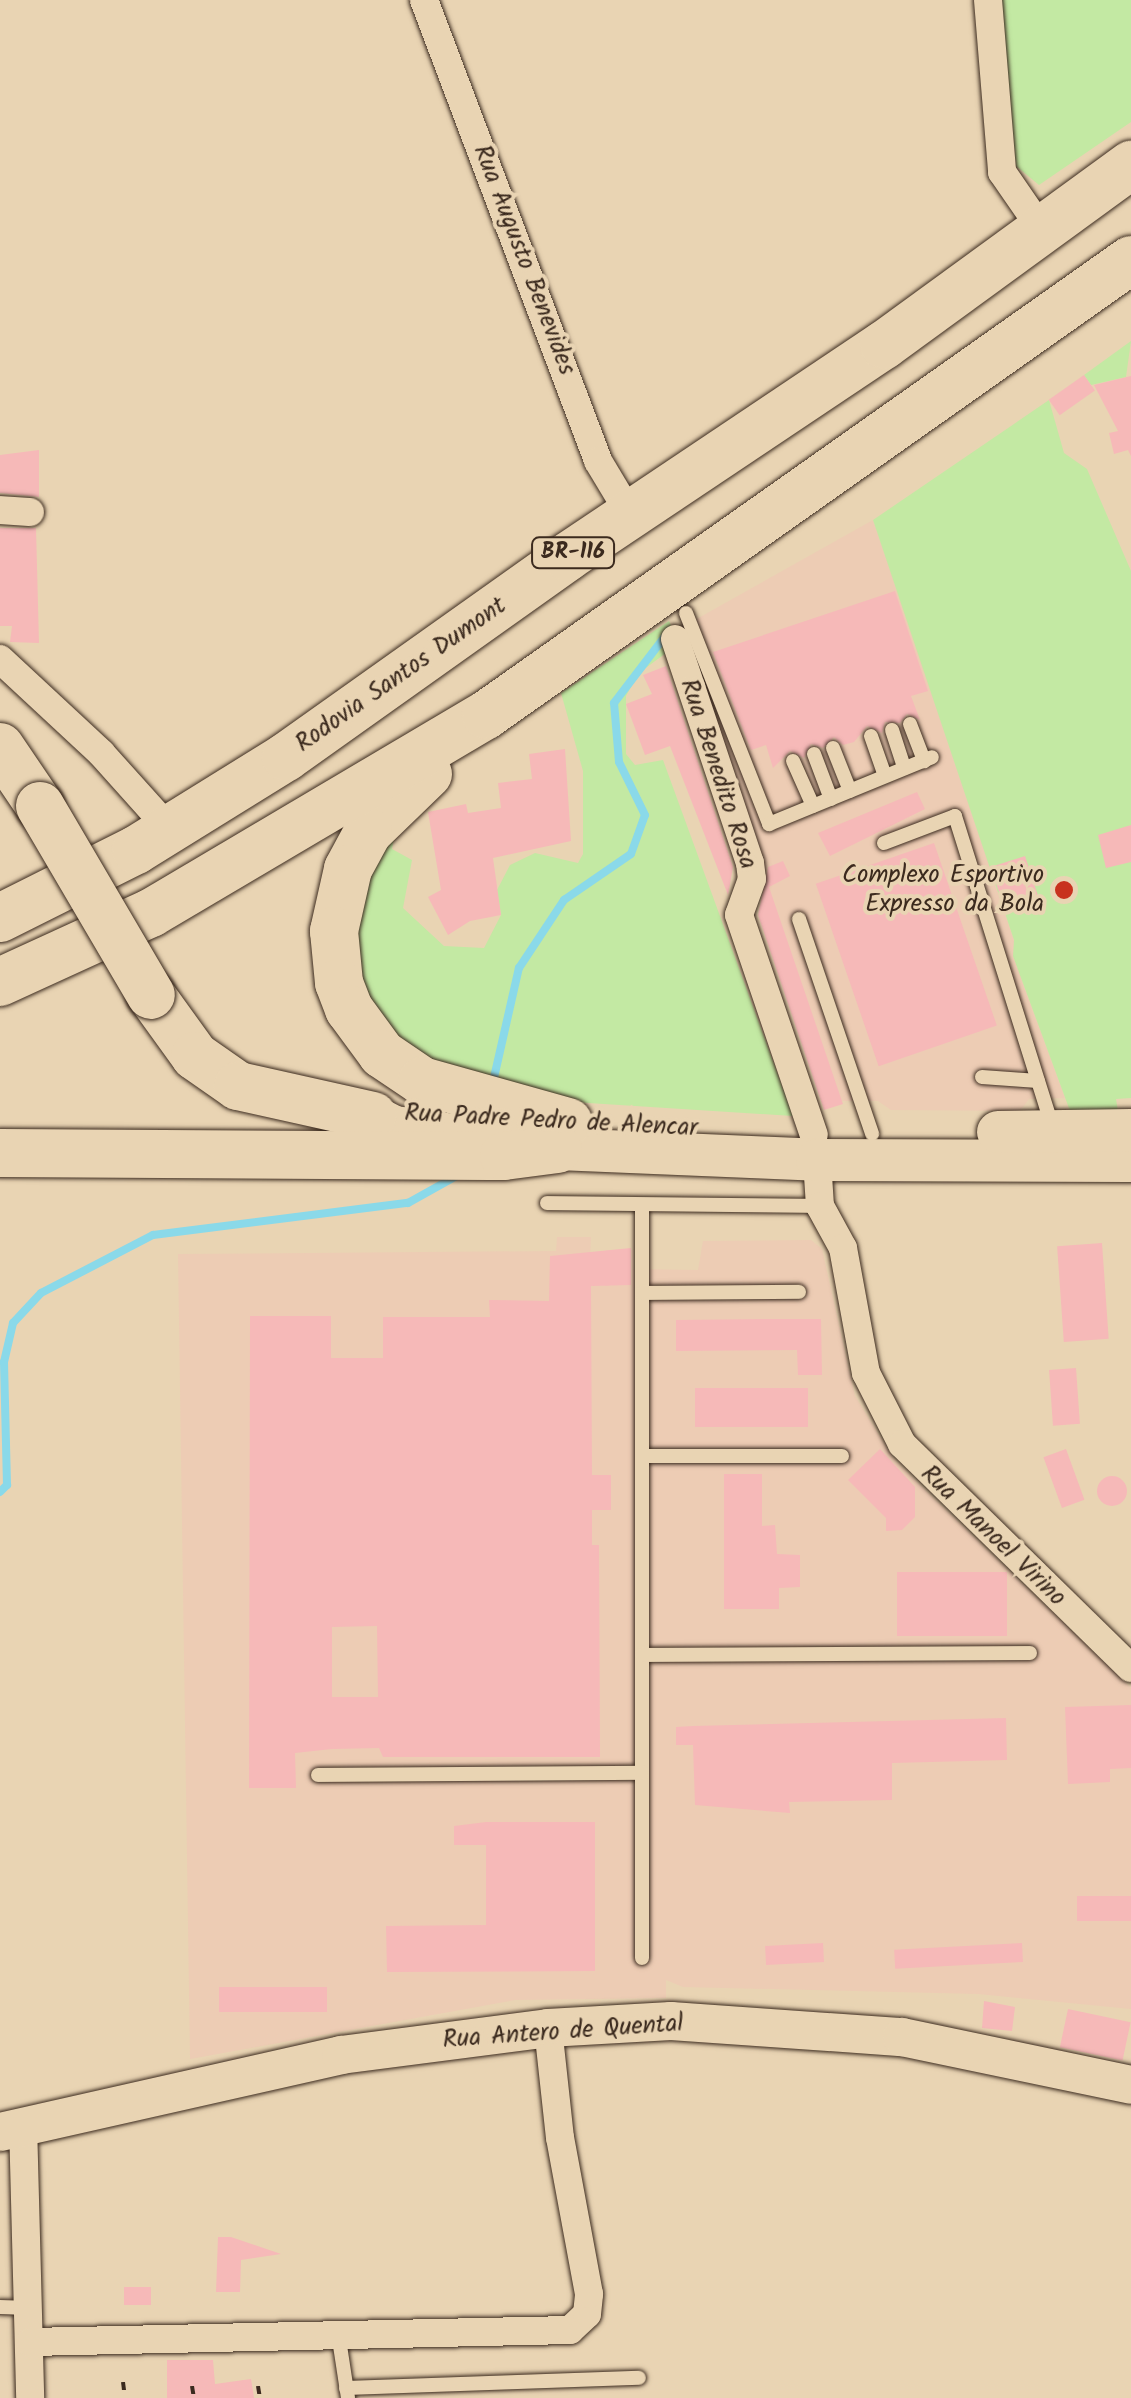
<!DOCTYPE html>
<style>
body{margin:0}
#map{position:relative;width:1131px;height:2398px;overflow:hidden;background:#e9d4b3;font-family:Kalam,sans-serif}
div>[style]{position:absolute}
.built>*{inset:0;background:#edccb4}
.green>*{inset:0;background:#c3e9a3}
.stream>*{height:8px;margin:-4px;padding:0 4px;transform-origin:4px;border-radius:4px;background:#8ad9e9}
.building>*{inset:0;background:#f6b9b8;transform-origin:0 0}
.round{border-radius:50%}
.path>*{height:4px;margin-top:-2px;transform-origin:0;background:repeating-linear-gradient(90deg,#3b2a1e 0 8px,transparent 0 16px)}
.roads{filter:drop-shadow(0 0 2px #3b2a1e) drop-shadow(0 0 2px #3b2a1e)}
.lane>*{height:14px;margin:-7px;padding:0 7px;transform-origin:7px;border-radius:7px;background:#e9d4b3}
.street>*{height:28px;margin:-14px;padding:0 14px;transform-origin:14px;border-radius:14px;background:#e9d4b3}
.secondary>*{height:38px;margin:-19px;padding:0 19px;transform-origin:19px;border-radius:19px;background:#e9d4b3}
.primary>*{height:42px;margin:-21px;padding:0 21px;transform-origin:21px;border-radius:21px;background:#e9d4b3}
.highway>*{height:48px;margin:-24px;padding:0 24px;transform-origin:24px;border-radius:24px;background:#e9d4b3}
.bridges{filter:drop-shadow(0 0 2px #3b2a1e) drop-shadow(0 0 2px #3b2a1e)}
.highway-bridge>*{height:48px;margin:-24px;padding:0 24px;transform-origin:24px;border-radius:24px;background:#e9d4b3}
.dots>*{width:28px;height:28px;translate:-50% -50%;box-sizing:border-box;border:5px solid #e9d4b3;border-radius:50%}
span{translate:-50% -50%;white-space:nowrap;text-align:center;line-height:1.15;-webkit-text-stroke:8px #e9d4b3;paint-order:stroke}
.shield-label span{padding:2px 8px;background:#e9d4b3;border:2px solid;border-radius:8px;-webkit-text-stroke-width:0}
.shield-label{font-size:22px;color:#3b2a1e;font-weight:700}
.street-label{font-size:25px;color:#3b2a1e}
.poi-label{font-size:25px;color:#3b2a1e}
.right{translate:-100% -50%;text-align:right}
</style>
<div id="map">
<div class="built">
<i style="clip-path:polygon(873px 520px,965px 789px,1018px 954px,1013px 957px,1065px 1098px,1029px 1099px,1020px 1111px,891px 1110px,878px 1101px,842px 1101px,677px 630px)"></i>
<i style="clip-path:polygon(557px 1237px,591px 1237px,590px 1260px,607px 1250px,633px 1250px,633px 1269px,698px 1270px,703px 1241px,811px 1240px,822px 1249px,855px 1396px,895px 1461px,1131px 1688px,1131px 2009px,978px 1994px,683px 1987px,666px 1980px,666px 1998px,515px 2000px,190px 2059px,178px 1254px,556px 1251px)"></i>
</div>
<div class="green">
<i style="clip-path:polygon(1001px 0,1131px 0,1131px 122px,1039px 185px,1016px 166px)"></i>
<i style="clip-path:polygon(1131px 341px,1126px 377px,1091px 385px,1084px 375px)"></i>
<i style="clip-path:polygon(1049px 400px,1064px 453px,1087px 469px,1131px 571px,1131px 1098px,1116px 1099px,1118px 1111px,1070px 1111px,1013px 956px,1014px 940px,873px 520px)"></i>
<i style="clip-path:polygon(669px 621px,675px 633px,670px 650px,639px 673px,626px 696px,626px 754px,635px 765px,663px 760px,793px 1116px,510px 1098px,368px 1027px,353px 890px,395px 833px,392px 849px,412px 860px,403px 908px,444px 946px,484px 948px,501px 915px,497px 890px,510px 865px,535px 853px,578px 863px,583px 854px,583px 771px,561px 693px)"></i>
</div>
<div class="stream">
<i style="left:493px;top:1082px;width:117px;rotate:-77.2deg"></i>
<i style="left:519px;top:968px;width:82px;rotate:-56.5deg"></i>
<i style="left:564px;top:900px;width:81px;rotate:-34.5deg"></i>
<i style="left:631px;top:854px;width:41px;rotate:-70.3deg"></i>
<i style="left:645px;top:815px;width:59px;rotate:-116.1deg"></i>
<i style="left:619px;top:762px;width:59px;rotate:-94.8deg"></i>
<i style="left:614px;top:703px;width:91px;rotate:-52.6deg"></i>
<i style="left:0;top:1492px;width:10px;rotate:-45deg"></i>
<i style="left:7px;top:1485px;width:123px;rotate:-91.4deg"></i>
<i style="left:4px;top:1362px;width:40px;rotate:-77deg"></i>
<i style="left:13px;top:1323px;width:41px;rotate:-47deg"></i>
<i style="left:41px;top:1293px;width:126px;rotate:-27.4deg"></i>
<i style="left:153px;top:1235px;width:257px;rotate:-7.2deg"></i>
<i style="left:408px;top:1203px;width:57px;rotate:-29.2deg"></i>
</div>
<div class="building">
<i style="left:1084px;top:375px;width:19px;height:43px;rotate:55deg"></i>
<i style="clip-path:polygon(1131px 376px,1131px 456px,1128px 450px,1114px 454px,1109px 433px,1118px 431px,1094px 385px)"></i>
<i style="clip-path:polygon(39px 450px,39px 497px,0 493px,0 455px)"></i>
<i style="clip-path:polygon(0 528px,36px 528px,39px 643px,10px 642px,12px 626px,0 626px)"></i>
<i style="clip-path:polygon(895px 591px,928px 691px,911px 696px,920px 720px,907px 714px,900px 723px,885px 722px,882px 733px,867px 726px,854px 742px,843px 745px,834px 737px,823px 748px,811px 744px,804px 758px,790px 751px,773px 768px,766px 745px,751px 750px,713px 652px)"></i>
<i style="clip-path:polygon(666px 666px,733px 867px,728px 895px,670px 746px,645px 755px,626px 704px,652px 694px,643px 675px)"></i>
<i style="clip-path:polygon(565px 749px,571px 841px,493px 858px,501px 915px,470px 921px,448px 935px,428px 897px,441px 890px,428px 812px,466px 804px,468px 813px,501px 808px,498px 783px,532px 779px,529px 754px)"></i>
<i style="clip-path:polygon(917px 792px,925px 809px,830px 856px,818px 833px)"></i>
<i style="clip-path:polygon(1131px 825px,1131px 862px,1106px 868px,1098px 835px)"></i>
<i style="left:934px;top:843px;width:193px;height:125px;rotate:71deg"></i>
<i style="left:1025px;top:856px;width:49px;height:36px;rotate:72deg"></i>
<i style="clip-path:polygon(783px 861px,790px 876px,769px 887px,843px 1104px,824px 1110px,758px 915px,768px 867px)"></i>
<i style="left:1102px;top:1243px;width:96px;height:45px;rotate:86deg"></i>
<i style="clip-path:polygon(evenodd,631px 1248px,631px 1285px,591px 1286px,592px 1475px,611px 1475px,611px 1510px,592px 1510px,592px 1545px,599px 1545px,600px 1757px,383px 1757px,379px 1748px,332px 1749px,295px 1753px,296px 1788px,249px 1788px,250px 1316px,331px 1316px,331px 1358px,383px 1358px,383px 1317px,490px 1317px,489px 1300px,549px 1301px,550px 1256px,631px 1248px,377px 1626px,378px 1697px,332px 1697px,332px 1627px,377px 1626px)"></i>
<i style="clip-path:polygon(773px 1319px,821px 1319px,822px 1375px,798px 1375px,797px 1350px,676px 1351px,676px 1320px)"></i>
<i style="left:1076px;top:1368px;width:56px;height:27px;rotate:86deg"></i>
<i style="left:808px;top:1388px;width:39px;height:113px;rotate:90deg"></i>
<i style="clip-path:polygon(880px 1449px,915px 1487px,915px 1517px,902px 1530px,886px 1531px,886px 1518px,848px 1480px)"></i>
<i style="left:1066px;top:1449px;width:54px;height:24px;rotate:70deg"></i>
<i style="clip-path:polygon(724px 1474px,762px 1474px,762px 1526px,775px 1525px,777px 1554px,800px 1555px,800px 1587px,779px 1588px,779px 1609px,724px 1609px)"></i>
<i class="round" style="left:1097px;top:1476px;width:30px;height:30px"></i>
<i style="left:897px;top:1572px;width:110px;height:64px"></i>
<i style="clip-path:polygon(1131px 1705px,1131px 1768px,1110px 1769px,1110px 1782px,1068px 1784px,1065px 1707px)"></i>
<i style="clip-path:polygon(1006px 1718px,1007px 1760px,892px 1763px,892px 1800px,789px 1802px,790px 1813px,695px 1805px,693px 1745px,676px 1745px,676px 1727px,693px 1726px)"></i>
<i style="clip-path:polygon(486px 1822px,595px 1822px,595px 1971px,387px 1972px,386px 1926px,486px 1925px,486px 1845px,454px 1845px,454px 1826px)"></i>
<i style="left:1131px;top:1896px;width:25px;height:54px;rotate:90deg"></i>
<i style="left:823px;top:1943px;width:19px;height:58px;rotate:87deg"></i>
<i style="left:1022px;top:1943px;width:19px;height:128px;rotate:87deg"></i>
<i style="left:327px;top:1987px;width:25px;height:108px;rotate:90deg"></i>
<i style="clip-path:polygon(984px 2001px,1015px 2007px,1012px 2031px,982px 2028px)"></i>
<i style="left:1068px;top:2009px;width:64px;height:39px;rotate:12deg"></i>
<i style="clip-path:polygon(218px 2237px,231px 2237px,281px 2254px,241px 2260px,240px 2292px,216px 2292px)"></i>
<i style="left:151px;top:2287px;width:18px;height:27px;rotate:90deg"></i>
<i style="clip-path:polygon(167px 2360px,213px 2360px,215px 2384px,251px 2379px,254px 2398px,167px 2398px)"></i>
</div>
<div class="path">
<i style="left:123px;top:2382px;width:16px;rotate:83deg"></i>
<i style="left:192px;top:2386px;width:12px;rotate:81deg"></i>
<i style="left:258px;top:2386px;width:12px;rotate:81deg"></i>
</div>
<div class="roads">
<div class="lane">
<i style="left:686px;top:613px;width:227px;rotate:68.5deg"></i>
<i style="left:769px;top:824px;width:176px;rotate:-22.3deg"></i>
<i style="left:910px;top:724px;width:40px;rotate:69deg"></i>
<i style="left:892px;top:730px;width:40px;rotate:72deg"></i>
<i style="left:871px;top:736px;width:42px;rotate:70.7deg"></i>
<i style="left:833px;top:748px;width:46px;rotate:68.4deg"></i>
<i style="left:814px;top:754px;width:48px;rotate:69.3deg"></i>
<i style="left:793px;top:761px;width:49px;rotate:66deg"></i>
<i style="left:884px;top:843px;width:76px;rotate:-20.8deg"></i>
<i style="left:955px;top:816px;width:325px;rotate:72.6deg"></i>
<i style="left:799px;top:919px;width:227px;rotate:71.2deg"></i>
<i style="left:982px;top:1077px;width:56px;rotate:4.1deg"></i>
<i style="left:547px;top:1203px;width:273px;rotate:0.6deg"></i>
<i style="left:642px;top:1205px;width:753px;rotate:90deg"></i>
<i style="left:642px;top:1293px;width:157px;rotate:-0.4deg"></i>
<i style="left:642px;top:1456px;width:200px"></i>
<i style="left:642px;top:1655px;width:388px;rotate:-0.3deg"></i>
<i style="left:318px;top:1775px;width:324px;rotate:-0.4deg"></i>
<i style="left:0;top:2307px;width:29px;rotate:2deg"></i>
<i style="left:339px;top:2339px;width:60px;rotate:81.3deg"></i>
<i style="left:346px;top:2388px;width:293px;rotate:-2deg"></i>
</div>
<div class="street">
<i style="left:424px;top:0;width:493px;rotate:69.3deg"></i>
<i style="left:598px;top:461px;width:64px;rotate:59deg"></i>
<i style="left:988px;top:0;width:173px;rotate:85.3deg"></i>
<i style="left:1002px;top:172px;width:67px;rotate:55.4deg"></i>
<i style="left:0;top:510px;width:30px;rotate:4deg"></i>
<i style="left:675px;top:639px;width:236px;rotate:71.5deg"></i>
<i style="left:750px;top:863px;width:16px;rotate:83deg"></i>
<i style="left:752px;top:879px;width:38px;rotate:110deg"></i>
<i style="left:739px;top:915px;width:232px;rotate:71.2deg"></i>
<i style="left:0;top:659px;width:138px;rotate:42.9deg"></i>
<i style="left:101px;top:753px;width:103px;rotate:48.1deg"></i>
<i style="left:817px;top:1160px;width:46px;rotate:86.3deg"></i>
<i style="left:820px;top:1206px;width:48px;rotate:61.3deg"></i>
<i style="left:843px;top:1248px;width:127px;rotate:79.6deg"></i>
<i style="left:866px;top:1373px;width:80px;rotate:63.1deg"></i>
<i style="left:902px;top:1444px;width:320px;rotate:44.4deg"></i>
<i style="left:23px;top:2123px;width:275px;rotate:88.5deg"></i>
<i style="left:30px;top:2342px;width:540px;rotate:-1.27deg"></i>
<i style="left:570px;top:2330px;width:23px;rotate:-43deg"></i>
<i style="left:587px;top:2314px;width:20px;rotate:-84deg"></i>
<i style="left:589px;top:2294px;width:159px;rotate:-100.5deg"></i>
<i style="left:560px;top:2138px;width:111px;rotate:-96.2deg"></i>
</div>
<div class="secondary">
<i style="left:0;top:2132px;width:350px;rotate:-12.7deg"></i>
<i style="left:341px;top:2055px;width:209px;rotate:-7.4deg"></i>
<i style="left:548px;top:2028px;width:123px;rotate:-3.3deg"></i>
<i style="left:671px;top:2021px;width:232px;rotate:4deg"></i>
<i style="left:902px;top:2037px;width:234px;rotate:11.8deg"></i>
</div>
<div class="primary">
<i style="left:373px;top:1116px;width:25px;rotate:27deg"></i>
<i style="left:395px;top:1127px;width:164px;rotate:7.7deg"></i>
<i style="left:558px;top:1149px;width:259px;rotate:2.4deg"></i>
<i style="left:817px;top:1160px;width:314px;rotate:0.2deg"></i>
<i style="left:998px;top:1132px;width:133px;rotate:-0.9deg"></i>
</div>
<div class="highway">
<i style="left:0;top:747px;width:71px;rotate:55.9deg"></i>
<i style="left:428px;top:774px;width:83px;rotate:136deg"></i>
<i style="left:368px;top:832px;width:42px;rotate:118.4deg"></i>
<i style="left:348px;top:869px;width:64px;rotate:102.7deg"></i>
<i style="left:334px;top:931px;width:52px;rotate:84.5deg"></i>
<i style="left:339px;top:983px;width:28px;rotate:69deg"></i>
<i style="left:349px;top:1009px;width:56px;rotate:53.7deg"></i>
<i style="left:382px;top:1054px;width:48px;rotate:34deg"></i>
<i style="left:422px;top:1081px;width:152px;rotate:15.7deg"></i>
<i style="left:0;top:918px;width:152px;rotate:-26.6deg"></i>
<i style="left:136px;top:850px;width:176px;rotate:-31.8deg"></i>
<i style="left:286px;top:757px;width:345px;rotate:-35.4deg"></i>
<i style="left:567px;top:557px;width:381px;rotate:-33.8deg"></i>
<i style="left:884px;top:345px;width:306px;rotate:-36.1deg"></i>
<i style="left:0;top:982px;width:166px;rotate:-24.6deg"></i>
<i style="left:151px;top:913px;width:389px;rotate:-30.6deg"></i>
<i style="left:486px;top:715px;width:789px;rotate:-35.2deg"></i>
<i style="left:151px;top:995px;width:75px;rotate:54.2deg"></i>
<i style="left:195px;top:1056px;width:52px;rotate:34.9deg"></i>
<i style="left:238px;top:1086px;width:138px;rotate:12.5deg"></i>
<i style="left:0;top:1153px;width:504px;rotate:0.34deg"></i>
<i style="left:504px;top:1156px;width:54px;rotate:-7.4deg"></i>
</div>
</div>
<div class="bridges">
<div class="highway-bridge">
<i style="left:40px;top:806px;width:219px;rotate:59.6deg"></i>
</div>
</div>
<div class="dots">
<i style="left:1064px;top:890px;background:#c8321e"></i>
</div>
<div class="shield-label">
<span style="left:573px;top:553px">BR-116</span>
</div>
<div class="street-label">
<span style="left:524px;top:260px;rotate:69deg">Rua Augusto Benevides</span>
<span style="left:401px;top:675px;rotate:-35deg">Rodovia Santos Dumont</span>
<span style="left:718px;top:774px;rotate:72deg">Rua Benedito Rosa</span>
<span style="left:551px;top:1121px;rotate:3deg">Rua Padre Pedro de Alencar</span>
<span style="left:993px;top:1536px;rotate:44deg">Rua Manoel Virino</span>
<span style="left:563px;top:2032px;rotate:-4deg">Rua Antero de Quental</span>
</div>
<div class="poi-label">
<span class="right" style="left:1044px;top:890px">Complexo Esportivo<br>Expresso da Bola</span>
</div>
</div>
